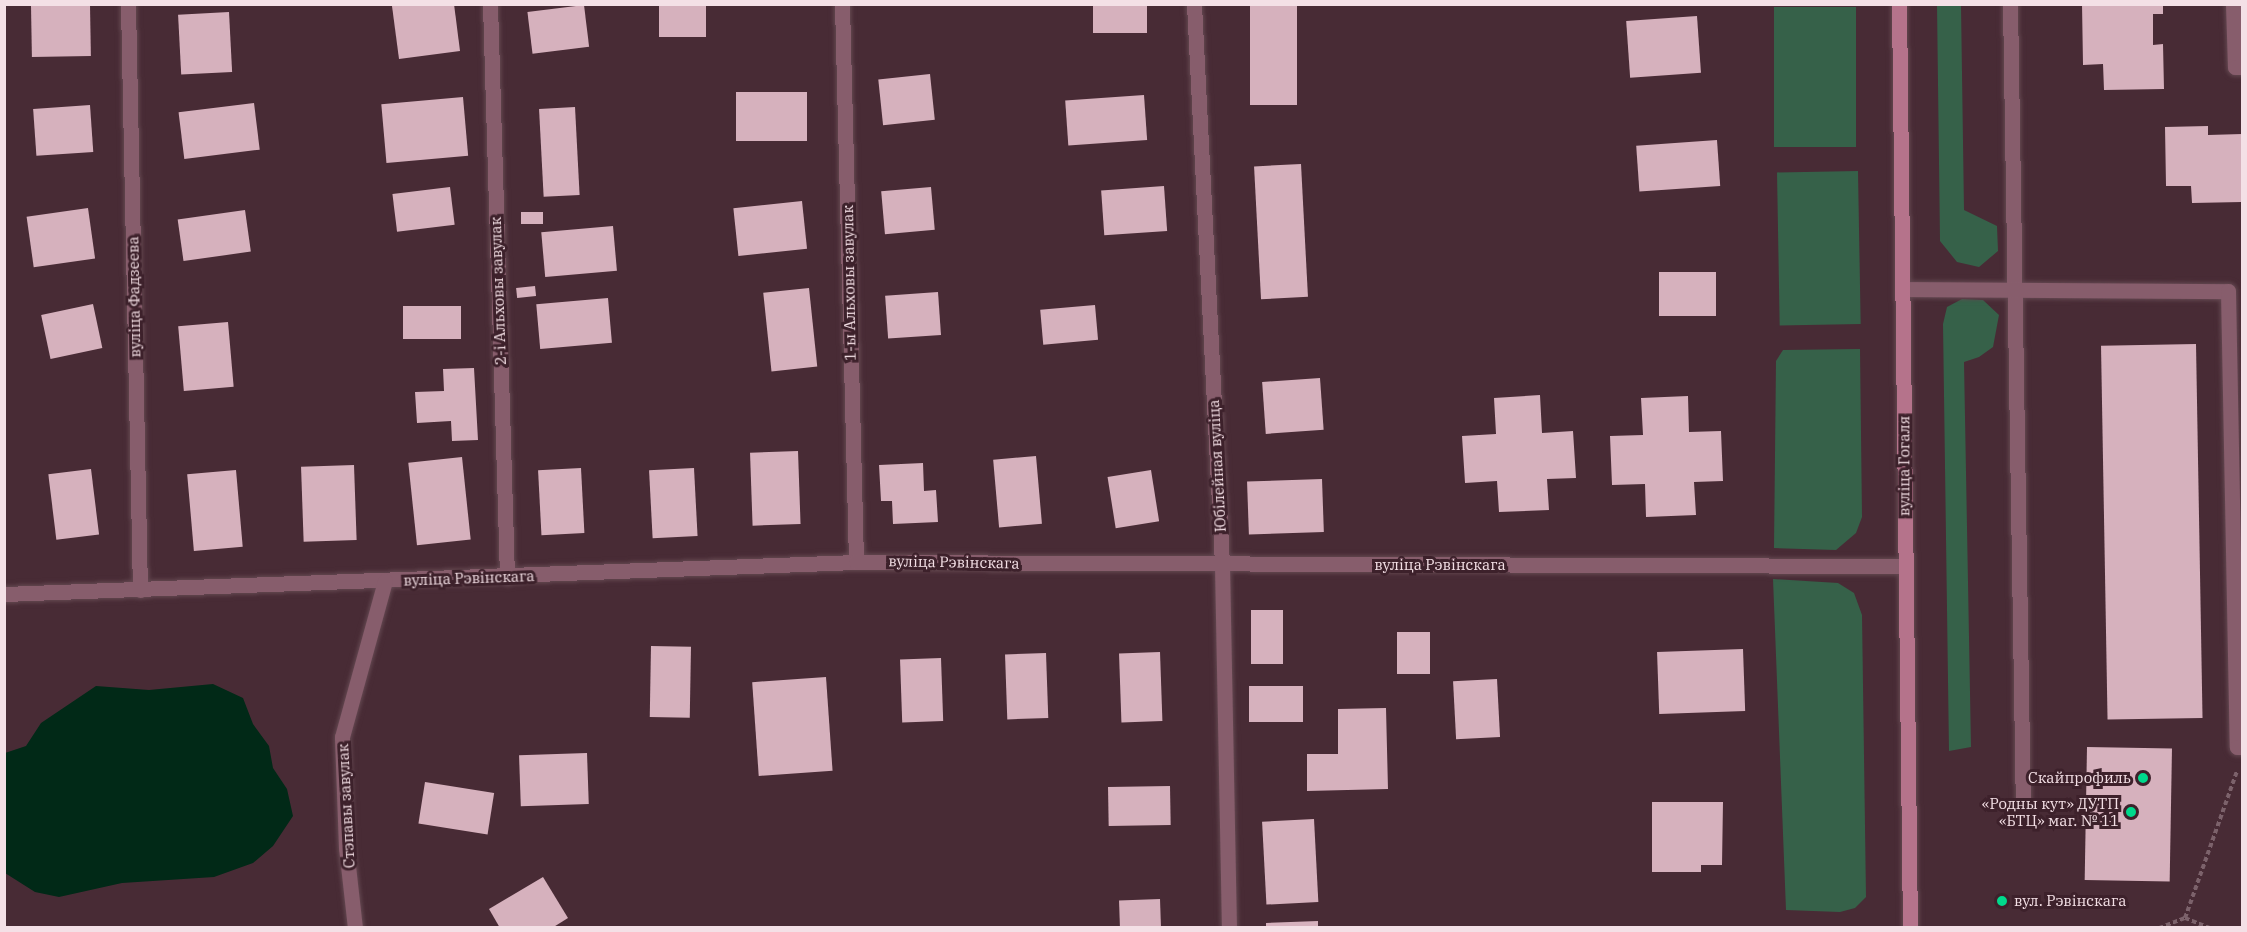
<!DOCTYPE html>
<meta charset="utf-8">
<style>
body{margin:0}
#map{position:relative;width:2247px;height:932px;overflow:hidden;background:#482b35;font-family:"IBM Plex Serif",serif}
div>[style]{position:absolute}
.green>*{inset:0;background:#366149;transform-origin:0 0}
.water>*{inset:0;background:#012917}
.building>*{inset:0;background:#d6b1bd;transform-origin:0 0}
.path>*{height:4px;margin-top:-2px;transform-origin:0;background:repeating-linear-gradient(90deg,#7c626b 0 4.5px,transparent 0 7.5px)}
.roads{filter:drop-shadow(0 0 2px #644851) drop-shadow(0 0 2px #644851)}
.lane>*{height:15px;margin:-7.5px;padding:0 7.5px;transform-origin:7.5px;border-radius:7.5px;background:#875d6c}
.street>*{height:15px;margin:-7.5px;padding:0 7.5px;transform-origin:7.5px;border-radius:7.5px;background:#875d6c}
.secondary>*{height:15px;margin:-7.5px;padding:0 7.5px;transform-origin:7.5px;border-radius:7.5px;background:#b5738b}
.dots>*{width:16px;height:16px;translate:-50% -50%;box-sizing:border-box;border:3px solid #3d212b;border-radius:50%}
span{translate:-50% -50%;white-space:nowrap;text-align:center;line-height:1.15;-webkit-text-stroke:6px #3d212b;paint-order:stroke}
.street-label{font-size:15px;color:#f4e0e6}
.poi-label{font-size:15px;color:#f4e0e6}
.right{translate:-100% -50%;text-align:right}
.left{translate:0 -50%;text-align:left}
.frame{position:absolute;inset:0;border:6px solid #f4e0e6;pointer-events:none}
</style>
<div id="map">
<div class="green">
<i style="clip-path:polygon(1937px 5px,1961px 5px,1964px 210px,1997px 226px,1998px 251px,1979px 267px,1957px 262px,1940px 241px)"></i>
<i style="left:1856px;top:7px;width:140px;height:82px;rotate:90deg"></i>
<i style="left:1858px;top:171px;width:153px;height:81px;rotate:89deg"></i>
<i style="clip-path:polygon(1962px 299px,1983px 300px,1999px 315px,1993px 347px,1979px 357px,1964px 362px,1971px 747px,1949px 751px,1943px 324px,1947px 307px)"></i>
<i style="clip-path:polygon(1860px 349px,1862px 517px,1856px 533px,1836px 550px,1774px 548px,1776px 361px,1783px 350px)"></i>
<i style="clip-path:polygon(1773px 579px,1838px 583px,1854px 593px,1862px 615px,1866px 897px,1855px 908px,1840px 912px,1786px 910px)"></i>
</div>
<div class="water">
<i style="clip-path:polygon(213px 684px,243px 698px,253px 724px,269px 746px,273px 768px,287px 789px,293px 816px,273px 846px,253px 863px,214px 877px,122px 883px,59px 897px,35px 892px,5px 873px,5px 753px,26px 746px,41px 723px,96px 686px,149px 690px)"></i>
</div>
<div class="building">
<i style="clip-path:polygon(405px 4px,454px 4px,460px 51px,399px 59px,392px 6px)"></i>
<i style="left:659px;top:4px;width:47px;height:33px"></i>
<i style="left:1093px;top:4px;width:54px;height:29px"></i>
<i style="left:1250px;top:4px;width:47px;height:101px"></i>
<i style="clip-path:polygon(2082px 4px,2163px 4px,2163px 14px,2153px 14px,2153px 45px,2163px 44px,2164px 89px,2104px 90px,2103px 64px,2083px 65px)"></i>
<i style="left:90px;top:5px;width:51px;height:59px;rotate:89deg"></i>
<i style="left:584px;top:5px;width:42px;height:57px;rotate:83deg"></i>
<i style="left:229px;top:12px;width:60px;height:51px;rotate:87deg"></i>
<i style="left:1697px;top:16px;width:57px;height:71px;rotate:86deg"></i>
<i style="left:930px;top:74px;width:46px;height:52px;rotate:84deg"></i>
<i style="left:736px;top:92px;width:71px;height:49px"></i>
<i style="left:1144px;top:95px;width:45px;height:79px;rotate:86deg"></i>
<i style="left:463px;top:97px;width:59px;height:82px;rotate:85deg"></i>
<i style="left:254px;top:103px;width:47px;height:76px;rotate:83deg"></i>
<i style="left:90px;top:105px;width:47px;height:57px;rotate:86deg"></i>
<i style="left:575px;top:107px;width:88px;height:36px;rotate:87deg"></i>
<i style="clip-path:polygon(2208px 126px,2208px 135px,2242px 134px,2242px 202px,2192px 203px,2191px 186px,2166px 186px,2165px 127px)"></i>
<i style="left:1717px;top:140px;width:46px;height:81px;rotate:86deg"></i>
<i style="left:1301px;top:164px;width:133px;height:47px;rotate:87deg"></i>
<i style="left:1164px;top:186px;width:45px;height:63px;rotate:86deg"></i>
<i style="left:450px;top:187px;width:38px;height:58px;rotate:83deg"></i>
<i style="left:931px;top:187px;width:43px;height:50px;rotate:85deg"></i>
<i style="left:802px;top:201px;width:48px;height:69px;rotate:84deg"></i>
<i style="left:88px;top:208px;width:51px;height:62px;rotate:82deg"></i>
<i style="left:245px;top:210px;width:42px;height:68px;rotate:82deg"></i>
<i style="left:543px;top:212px;width:12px;height:22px;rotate:90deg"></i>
<i style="left:613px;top:226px;width:45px;height:72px;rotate:85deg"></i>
<i style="left:1716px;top:272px;width:44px;height:57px;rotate:90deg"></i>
<i style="left:535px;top:286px;width:10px;height:19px;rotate:84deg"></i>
<i style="left:809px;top:288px;width:79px;height:46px;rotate:84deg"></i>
<i style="left:938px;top:292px;width:43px;height:53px;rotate:86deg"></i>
<i style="left:608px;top:298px;width:45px;height:72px;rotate:85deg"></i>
<i style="left:93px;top:304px;width:45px;height:53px;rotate:78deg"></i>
<i style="left:1095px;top:305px;width:35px;height:55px;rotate:85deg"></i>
<i style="left:461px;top:306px;width:33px;height:58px;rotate:90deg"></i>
<i style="left:228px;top:322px;width:65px;height:50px;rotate:85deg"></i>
<i style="left:2196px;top:344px;width:374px;height:95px;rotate:89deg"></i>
<i style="clip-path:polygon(474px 368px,478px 440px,452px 441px,451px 421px,417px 423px,415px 392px,444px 391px,443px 369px)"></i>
<i style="left:1320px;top:378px;width:52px;height:58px;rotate:86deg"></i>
<i style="clip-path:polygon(1540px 395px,1542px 433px,1573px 431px,1576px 478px,1547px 479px,1549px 510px,1499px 512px,1497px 481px,1465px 483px,1462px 436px,1496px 434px,1494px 398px)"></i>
<i style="clip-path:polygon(1688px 396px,1689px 432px,1721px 431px,1723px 481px,1694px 482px,1696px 515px,1646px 517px,1645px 484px,1612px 485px,1610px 436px,1643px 435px,1641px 398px)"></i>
<i style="left:798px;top:451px;width:73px;height:48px;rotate:88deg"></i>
<i style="left:1036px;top:456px;width:68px;height:43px;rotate:85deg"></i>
<i style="left:462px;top:457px;width:83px;height:54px;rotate:84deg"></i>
<i style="clip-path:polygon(923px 463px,924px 491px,936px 490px,938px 522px,893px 524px,892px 501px,881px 501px,879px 465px)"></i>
<i style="left:354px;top:465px;width:75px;height:53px;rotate:88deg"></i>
<i style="left:581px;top:468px;width:65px;height:43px;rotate:87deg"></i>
<i style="left:694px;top:468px;width:68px;height:45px;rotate:87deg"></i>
<i style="left:91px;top:469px;width:66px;height:43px;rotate:83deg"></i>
<i style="left:236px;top:470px;width:77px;height:49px;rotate:85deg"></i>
<i style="left:1151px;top:470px;width:52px;height:44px;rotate:81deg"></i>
<i style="left:1322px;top:479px;width:53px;height:75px;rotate:88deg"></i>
<i style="left:1251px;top:610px;width:32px;height:54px"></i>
<i style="left:1397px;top:632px;width:33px;height:42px"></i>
<i style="left:651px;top:646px;width:40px;height:71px;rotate:1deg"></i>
<i style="left:1743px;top:649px;width:62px;height:86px;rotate:88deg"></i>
<i style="left:1160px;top:652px;width:69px;height:41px;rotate:88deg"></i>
<i style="left:1046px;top:653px;width:65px;height:41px;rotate:88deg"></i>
<i style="left:941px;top:658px;width:63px;height:41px;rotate:88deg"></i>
<i style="left:826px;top:677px;width:94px;height:74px;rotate:86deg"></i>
<i style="left:1497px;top:679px;width:58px;height:44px;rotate:87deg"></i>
<i style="left:1249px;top:686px;width:54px;height:36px"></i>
<i style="clip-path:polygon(1386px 708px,1388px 789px,1307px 791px,1307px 754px,1338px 754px,1338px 709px)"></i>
<i style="left:2087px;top:747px;width:85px;height:133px;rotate:1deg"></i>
<i style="left:587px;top:753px;width:51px;height:68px;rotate:88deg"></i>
<i style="left:425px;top:782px;width:70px;height:42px;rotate:9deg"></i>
<i style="left:1170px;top:786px;width:39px;height:62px;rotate:89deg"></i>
<i style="clip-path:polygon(1652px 802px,1723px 802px,1722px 865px,1701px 865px,1701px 872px,1652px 872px)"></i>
<i style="left:1314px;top:819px;width:83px;height:52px;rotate:87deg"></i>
<i style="clip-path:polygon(543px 877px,568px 918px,552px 928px,500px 928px,489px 909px)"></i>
<i style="left:1160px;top:899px;width:29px;height:41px;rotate:88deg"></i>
<i style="clip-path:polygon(1318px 921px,1318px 928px,1266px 928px,1266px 923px)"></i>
</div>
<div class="path">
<i style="left:2185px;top:918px;width:156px;rotate:-70.5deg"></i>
<i style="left:2159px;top:928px;width:28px;rotate:-21deg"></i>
<i style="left:2185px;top:918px;width:27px;rotate:22deg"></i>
</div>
<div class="roads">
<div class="lane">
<i style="left:2010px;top:4px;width:806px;rotate:89.08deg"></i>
<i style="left:2233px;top:4px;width:63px;rotate:88.2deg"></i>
<i style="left:2235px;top:67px;width:7px"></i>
<i style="left:1904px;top:289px;width:324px;rotate:0.4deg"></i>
<i style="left:2228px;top:291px;width:456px;rotate:88.9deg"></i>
<i style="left:2237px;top:747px;width:5px"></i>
</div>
<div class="street">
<i style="left:128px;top:4px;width:586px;rotate:88.83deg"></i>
<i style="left:490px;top:4px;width:573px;rotate:88.3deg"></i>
<i style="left:842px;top:4px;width:558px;rotate:88.56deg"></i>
<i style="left:1194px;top:4px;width:562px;rotate:87.14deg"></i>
<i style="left:1222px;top:565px;width:363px;rotate:88.9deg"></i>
<i style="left:4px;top:594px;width:853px;rotate:-2.15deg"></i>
<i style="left:856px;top:562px;width:1049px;rotate:0.22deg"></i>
<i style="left:355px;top:928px;width:81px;rotate:-96.4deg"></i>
<i style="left:346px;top:848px;width:111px;rotate:-92.1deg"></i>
<i style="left:342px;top:737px;width:162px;rotate:-74.6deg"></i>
</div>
<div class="secondary">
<i style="left:1899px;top:4px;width:924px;rotate:89.32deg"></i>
</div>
</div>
<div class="dots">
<i style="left:2143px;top:778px;background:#00d98c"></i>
<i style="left:2131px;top:812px;background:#00d98c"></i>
<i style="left:2002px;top:901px;background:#00d98c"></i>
</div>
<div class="street-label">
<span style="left:849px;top:283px;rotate:-91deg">1-ы Альховы завулак</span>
<span style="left:498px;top:291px;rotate:-92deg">2-і Альховы завулак</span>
<span style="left:134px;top:297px;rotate:-91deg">вуліца Фадзеева</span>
<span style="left:1217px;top:466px;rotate:-93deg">Юбілейная вуліца</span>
<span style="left:1904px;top:466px;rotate:-90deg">вуліца Гогаля</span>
<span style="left:954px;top:562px;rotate:1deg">вуліца Рэвінскага</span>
<span style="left:1440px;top:565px">вуліца Рэвінскага</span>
<span style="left:469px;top:578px;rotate:-2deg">вуліца Рэвінскага</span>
<span style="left:346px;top:806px;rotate:-93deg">Стэпавы завулак</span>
</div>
<div class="poi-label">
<span class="right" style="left:2131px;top:778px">Скайпрофиль</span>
<span class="right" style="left:2119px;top:812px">«Родны кут» ДУТП<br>«БТЦ» маг. № 11</span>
<span class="left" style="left:2014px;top:901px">вул. Рэвінскага</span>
</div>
<div class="frame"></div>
</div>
